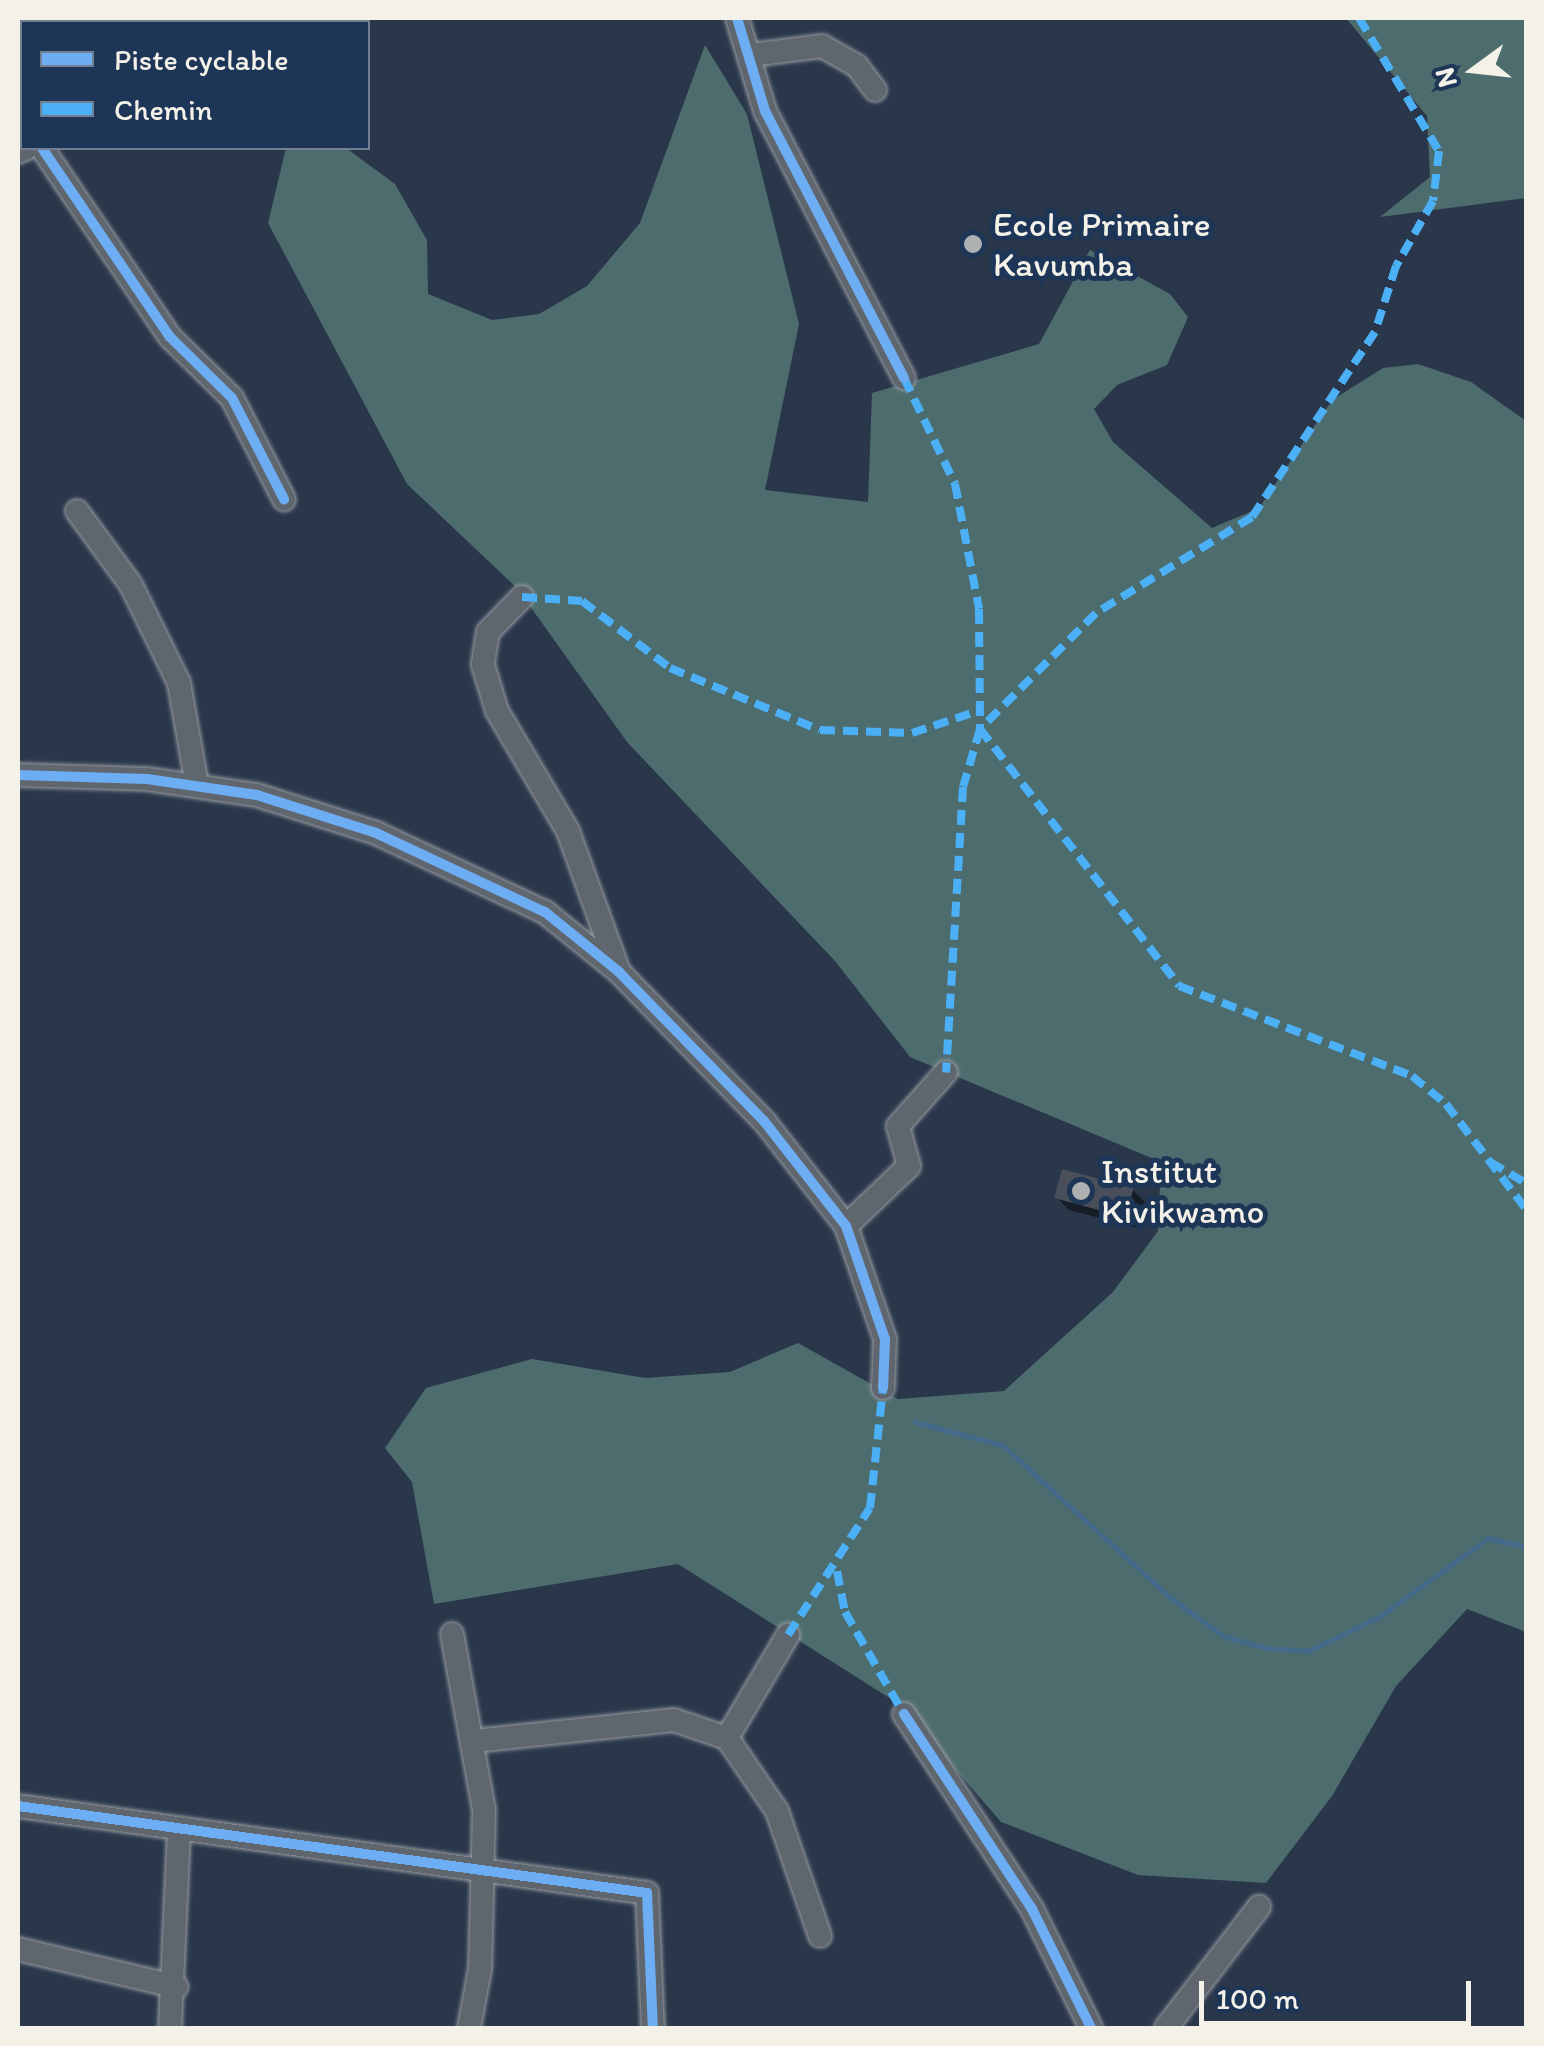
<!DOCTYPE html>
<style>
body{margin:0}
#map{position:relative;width:1544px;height:2046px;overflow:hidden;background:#2a374a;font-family:Itim,sans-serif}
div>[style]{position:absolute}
.green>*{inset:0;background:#4d6c6e}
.shadow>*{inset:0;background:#0007}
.stream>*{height:5px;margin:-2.5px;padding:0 2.5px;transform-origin:2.5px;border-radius:2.5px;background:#446989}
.building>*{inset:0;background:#4a505b;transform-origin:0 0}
.roads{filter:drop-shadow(0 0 2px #979ca3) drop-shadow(0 0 2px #979ca3)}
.minor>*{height:22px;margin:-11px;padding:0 11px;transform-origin:11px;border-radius:11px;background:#60666e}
.quiet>*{height:8px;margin-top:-4px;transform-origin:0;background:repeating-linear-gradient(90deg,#4cb0f7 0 15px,transparent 0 23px)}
.cycleway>*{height:10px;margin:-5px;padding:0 5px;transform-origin:5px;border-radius:5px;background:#6dadf4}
.dots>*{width:28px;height:28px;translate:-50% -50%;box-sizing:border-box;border:5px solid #1d3557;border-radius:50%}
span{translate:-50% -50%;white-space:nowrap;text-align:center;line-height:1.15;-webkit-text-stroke:10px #1d3557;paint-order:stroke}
.poi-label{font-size:35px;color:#f4f1e8}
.left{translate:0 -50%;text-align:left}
.frame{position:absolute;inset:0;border:20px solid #f4f1e8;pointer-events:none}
.legend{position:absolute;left:20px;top:20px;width:350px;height:130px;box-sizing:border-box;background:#1d3557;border:2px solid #738091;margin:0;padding:12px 18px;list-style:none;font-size:30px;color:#f4f1e8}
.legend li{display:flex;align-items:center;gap:20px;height:50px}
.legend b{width:50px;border:2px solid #738091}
.north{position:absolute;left:1424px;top:20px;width:100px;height:100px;-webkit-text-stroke:8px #1d3557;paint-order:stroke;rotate:255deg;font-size:28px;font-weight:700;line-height:40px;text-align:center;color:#f4f1e8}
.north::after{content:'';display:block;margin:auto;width:35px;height:45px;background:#f4f1e8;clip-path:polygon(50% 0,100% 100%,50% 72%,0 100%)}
.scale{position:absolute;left:1199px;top:1981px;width:272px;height:45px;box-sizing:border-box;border:5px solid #f4f1e8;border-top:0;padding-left:12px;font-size:30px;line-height:35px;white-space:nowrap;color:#f4f1e8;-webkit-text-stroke:8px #1d3557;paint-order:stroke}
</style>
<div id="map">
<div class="green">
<i style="clip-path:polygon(1346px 18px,1526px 18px,1526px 198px,1380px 217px,1430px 177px,1427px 116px)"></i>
<i style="clip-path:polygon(705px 45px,747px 114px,799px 324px,765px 490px,868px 502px,872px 393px,1039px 344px,1090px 250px,1170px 294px,1188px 317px,1167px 365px,1117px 385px,1094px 409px,1113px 442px,1212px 528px,1259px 508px,1332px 400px,1383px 368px,1418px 364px,1471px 382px,1526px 421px,1526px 1632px,1467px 1609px,1396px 1686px,1332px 1796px,1266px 1883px,1138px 1875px,1001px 1822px,899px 1704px,678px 1564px,434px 1604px,412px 1482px,385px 1448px,426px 1388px,532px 1359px,645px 1378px,730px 1372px,798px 1343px,898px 1399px,1004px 1391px,1113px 1292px,1158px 1231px,1161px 1162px,910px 1057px,835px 961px,627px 742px,517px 588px,407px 484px,268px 223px,286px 148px,346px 148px,395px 184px,427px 240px,428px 294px,492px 320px,539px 314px,587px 286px,640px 223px)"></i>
</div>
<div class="shadow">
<i style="clip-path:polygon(1133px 1190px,1145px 1202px,1138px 1228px,1069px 1210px,1057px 1198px)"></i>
</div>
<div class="stream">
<i style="left:915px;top:1422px;width:90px;rotate:14.8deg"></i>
<i style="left:1002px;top:1445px;width:228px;rotate:42.2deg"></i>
<i style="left:1171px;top:1598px;width:64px;rotate:36.2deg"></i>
<i style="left:1223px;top:1636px;width:45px;rotate:15.6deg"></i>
<i style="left:1266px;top:1648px;width:42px;rotate:4.1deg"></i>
<i style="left:1308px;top:1651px;width:79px;rotate:-25.6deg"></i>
<i style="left:1379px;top:1617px;width:135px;rotate:-35.9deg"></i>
<i style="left:1488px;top:1538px;width:39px;rotate:13deg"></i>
</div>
<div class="building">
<i style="left:1062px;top:1169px;width:74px;height:30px;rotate:15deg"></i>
</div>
<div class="roads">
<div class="minor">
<i style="left:737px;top:18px;width:97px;rotate:73.2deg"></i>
<i style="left:765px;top:111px;width:301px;rotate:62.5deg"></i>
<i style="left:154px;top:22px;width:5px;rotate:-53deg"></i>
<i style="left:751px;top:55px;width:72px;rotate:-7.2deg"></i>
<i style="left:822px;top:46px;width:40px;rotate:29.7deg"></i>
<i style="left:857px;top:66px;width:30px;rotate:53deg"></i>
<i style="left:42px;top:148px;width:228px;rotate:55.9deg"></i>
<i style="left:170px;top:337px;width:87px;rotate:44.5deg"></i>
<i style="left:232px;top:398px;width:114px;rotate:62.8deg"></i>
<i style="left:18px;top:152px;width:10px;rotate:-24deg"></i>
<i style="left:77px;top:511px;width:92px;rotate:53.9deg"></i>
<i style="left:131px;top:585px;width:109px;rotate:63.9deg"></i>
<i style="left:179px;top:683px;width:104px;rotate:80deg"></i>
<i style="left:522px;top:597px;width:49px;rotate:134.2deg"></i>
<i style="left:488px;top:632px;width:33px;rotate:99deg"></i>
<i style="left:483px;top:665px;width:48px;rotate:73.1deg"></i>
<i style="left:497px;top:711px;width:139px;rotate:59.4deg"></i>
<i style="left:568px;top:831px;width:147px;rotate:70.1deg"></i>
<i style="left:18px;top:775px;width:129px;rotate:1.8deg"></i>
<i style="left:147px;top:779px;width:111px;rotate:8.3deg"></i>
<i style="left:257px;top:795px;width:125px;rotate:17.7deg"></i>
<i style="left:376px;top:833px;width:187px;rotate:25.1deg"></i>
<i style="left:545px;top:912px;width:95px;rotate:39deg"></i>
<i style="left:619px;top:972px;width:208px;rotate:45.8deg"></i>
<i style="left:764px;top:1121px;width:133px;rotate:52deg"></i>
<i style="left:846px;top:1226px;width:120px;rotate:71deg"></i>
<i style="left:885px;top:1339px;width:49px;rotate:92.3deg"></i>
<i style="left:846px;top:1226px;width:87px;rotate:-43.6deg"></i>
<i style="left:909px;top:1166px;width:41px;rotate:-105.4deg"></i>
<i style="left:898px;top:1126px;width:72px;rotate:-48.4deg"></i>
<i style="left:452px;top:1634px;width:179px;rotate:79.7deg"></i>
<i style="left:484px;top:1810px;width:159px;rotate:91.4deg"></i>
<i style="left:480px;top:1969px;width:60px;rotate:100.6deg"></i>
<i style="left:904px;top:1714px;width:233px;rotate:56.7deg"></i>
<i style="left:1032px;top:1909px;width:133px;rotate:63.6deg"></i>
<i style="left:727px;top:1738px;width:120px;rotate:-59.4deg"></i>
<i style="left:474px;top:1741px;width:201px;rotate:-6deg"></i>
<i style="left:674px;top:1720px;width:56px;rotate:18.8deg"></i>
<i style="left:727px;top:1738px;width:88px;rotate:55.6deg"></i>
<i style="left:777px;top:1811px;width:132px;rotate:71deg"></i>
<i style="left:18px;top:1806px;width:635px;rotate:7.87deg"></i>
<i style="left:647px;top:1893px;width:135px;rotate:87.5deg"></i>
<i style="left:18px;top:1949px;width:163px;rotate:13.4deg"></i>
<i style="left:170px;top:2028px;width:199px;rotate:-87.4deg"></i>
<i style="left:1166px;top:2028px;width:153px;rotate:-52.5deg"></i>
</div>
</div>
<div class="quiet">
<i style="left:1359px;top:18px;width:155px;rotate:59deg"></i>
<i style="left:1439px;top:151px;width:50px;rotate:96.8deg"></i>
<i style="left:1433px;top:201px;width:75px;rotate:119.6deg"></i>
<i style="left:1396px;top:266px;width:69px;rotate:107.7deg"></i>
<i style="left:1375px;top:332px;width:222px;rotate:123.6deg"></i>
<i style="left:1252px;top:517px;width:183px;rotate:148.4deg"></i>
<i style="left:1096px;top:613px;width:164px;rotate:135deg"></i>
<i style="left:980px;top:729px;width:325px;rotate:52.2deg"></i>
<i style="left:1179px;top:986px;width:250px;rotate:21.1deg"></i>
<i style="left:1412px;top:1076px;width:44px;rotate:39.5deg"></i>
<i style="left:1446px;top:1104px;width:132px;rotate:52.7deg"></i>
<i style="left:904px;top:378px;width:118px;rotate:64.3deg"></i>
<i style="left:955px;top:484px;width:127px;rotate:79.1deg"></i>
<i style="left:979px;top:609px;width:120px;rotate:89.5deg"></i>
<i style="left:980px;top:729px;width:60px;rotate:106.3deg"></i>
<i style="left:963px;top:787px;width:286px;rotate:93.4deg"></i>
<i style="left:522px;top:597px;width:60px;rotate:3.8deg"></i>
<i style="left:582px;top:601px;width:111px;rotate:37.3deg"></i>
<i style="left:670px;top:668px;width:162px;rotate:22.5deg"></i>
<i style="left:820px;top:730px;width:92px;rotate:1.9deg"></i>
<i style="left:912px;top:733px;width:70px;rotate:-18.4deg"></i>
<i style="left:1490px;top:1162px;width:42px;rotate:30.3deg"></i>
<i style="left:837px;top:1571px;width:42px;rotate:79deg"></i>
<i style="left:845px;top:1612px;width:118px;rotate:60deg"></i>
<i style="left:788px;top:1635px;width:151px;rotate:-57.2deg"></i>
<i style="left:870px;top:1508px;width:121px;rotate:-83.8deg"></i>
</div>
<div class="cycleway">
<i style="left:737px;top:18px;width:97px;rotate:73.2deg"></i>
<i style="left:765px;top:111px;width:301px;rotate:62.5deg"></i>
<i style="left:42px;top:148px;width:228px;rotate:55.9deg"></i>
<i style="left:170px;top:337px;width:87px;rotate:44.5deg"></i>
<i style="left:232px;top:398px;width:114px;rotate:62.8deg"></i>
<i style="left:18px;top:775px;width:129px;rotate:1.8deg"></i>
<i style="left:147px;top:779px;width:111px;rotate:8.3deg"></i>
<i style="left:257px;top:795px;width:125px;rotate:17.7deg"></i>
<i style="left:376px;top:833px;width:187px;rotate:25.1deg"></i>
<i style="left:545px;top:912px;width:95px;rotate:39deg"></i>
<i style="left:619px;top:972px;width:208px;rotate:45.8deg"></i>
<i style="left:764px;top:1121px;width:133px;rotate:52deg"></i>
<i style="left:846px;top:1226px;width:120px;rotate:71deg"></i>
<i style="left:885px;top:1339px;width:49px;rotate:92.3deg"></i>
<i style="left:904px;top:1714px;width:233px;rotate:56.7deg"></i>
<i style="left:1032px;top:1909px;width:133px;rotate:63.6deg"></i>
<i style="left:18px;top:1806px;width:635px;rotate:7.87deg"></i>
<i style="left:647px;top:1893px;width:135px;rotate:87.5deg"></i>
</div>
<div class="dots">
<i style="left:973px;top:244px;background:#adb0b1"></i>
<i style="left:1081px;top:1191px;background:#adb0b1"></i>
</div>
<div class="poi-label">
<span class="left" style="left:993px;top:244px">Ecole Primaire<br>Kavumba</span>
<span class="left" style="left:1101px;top:1191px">Institut<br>Kivikwamo</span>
</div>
<div class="frame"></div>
<ul class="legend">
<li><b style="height:12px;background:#6dadf4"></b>Piste cyclable</li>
<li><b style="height:12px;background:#4cb0f7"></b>Chemin</li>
</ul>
<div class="north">N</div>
<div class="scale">100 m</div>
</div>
